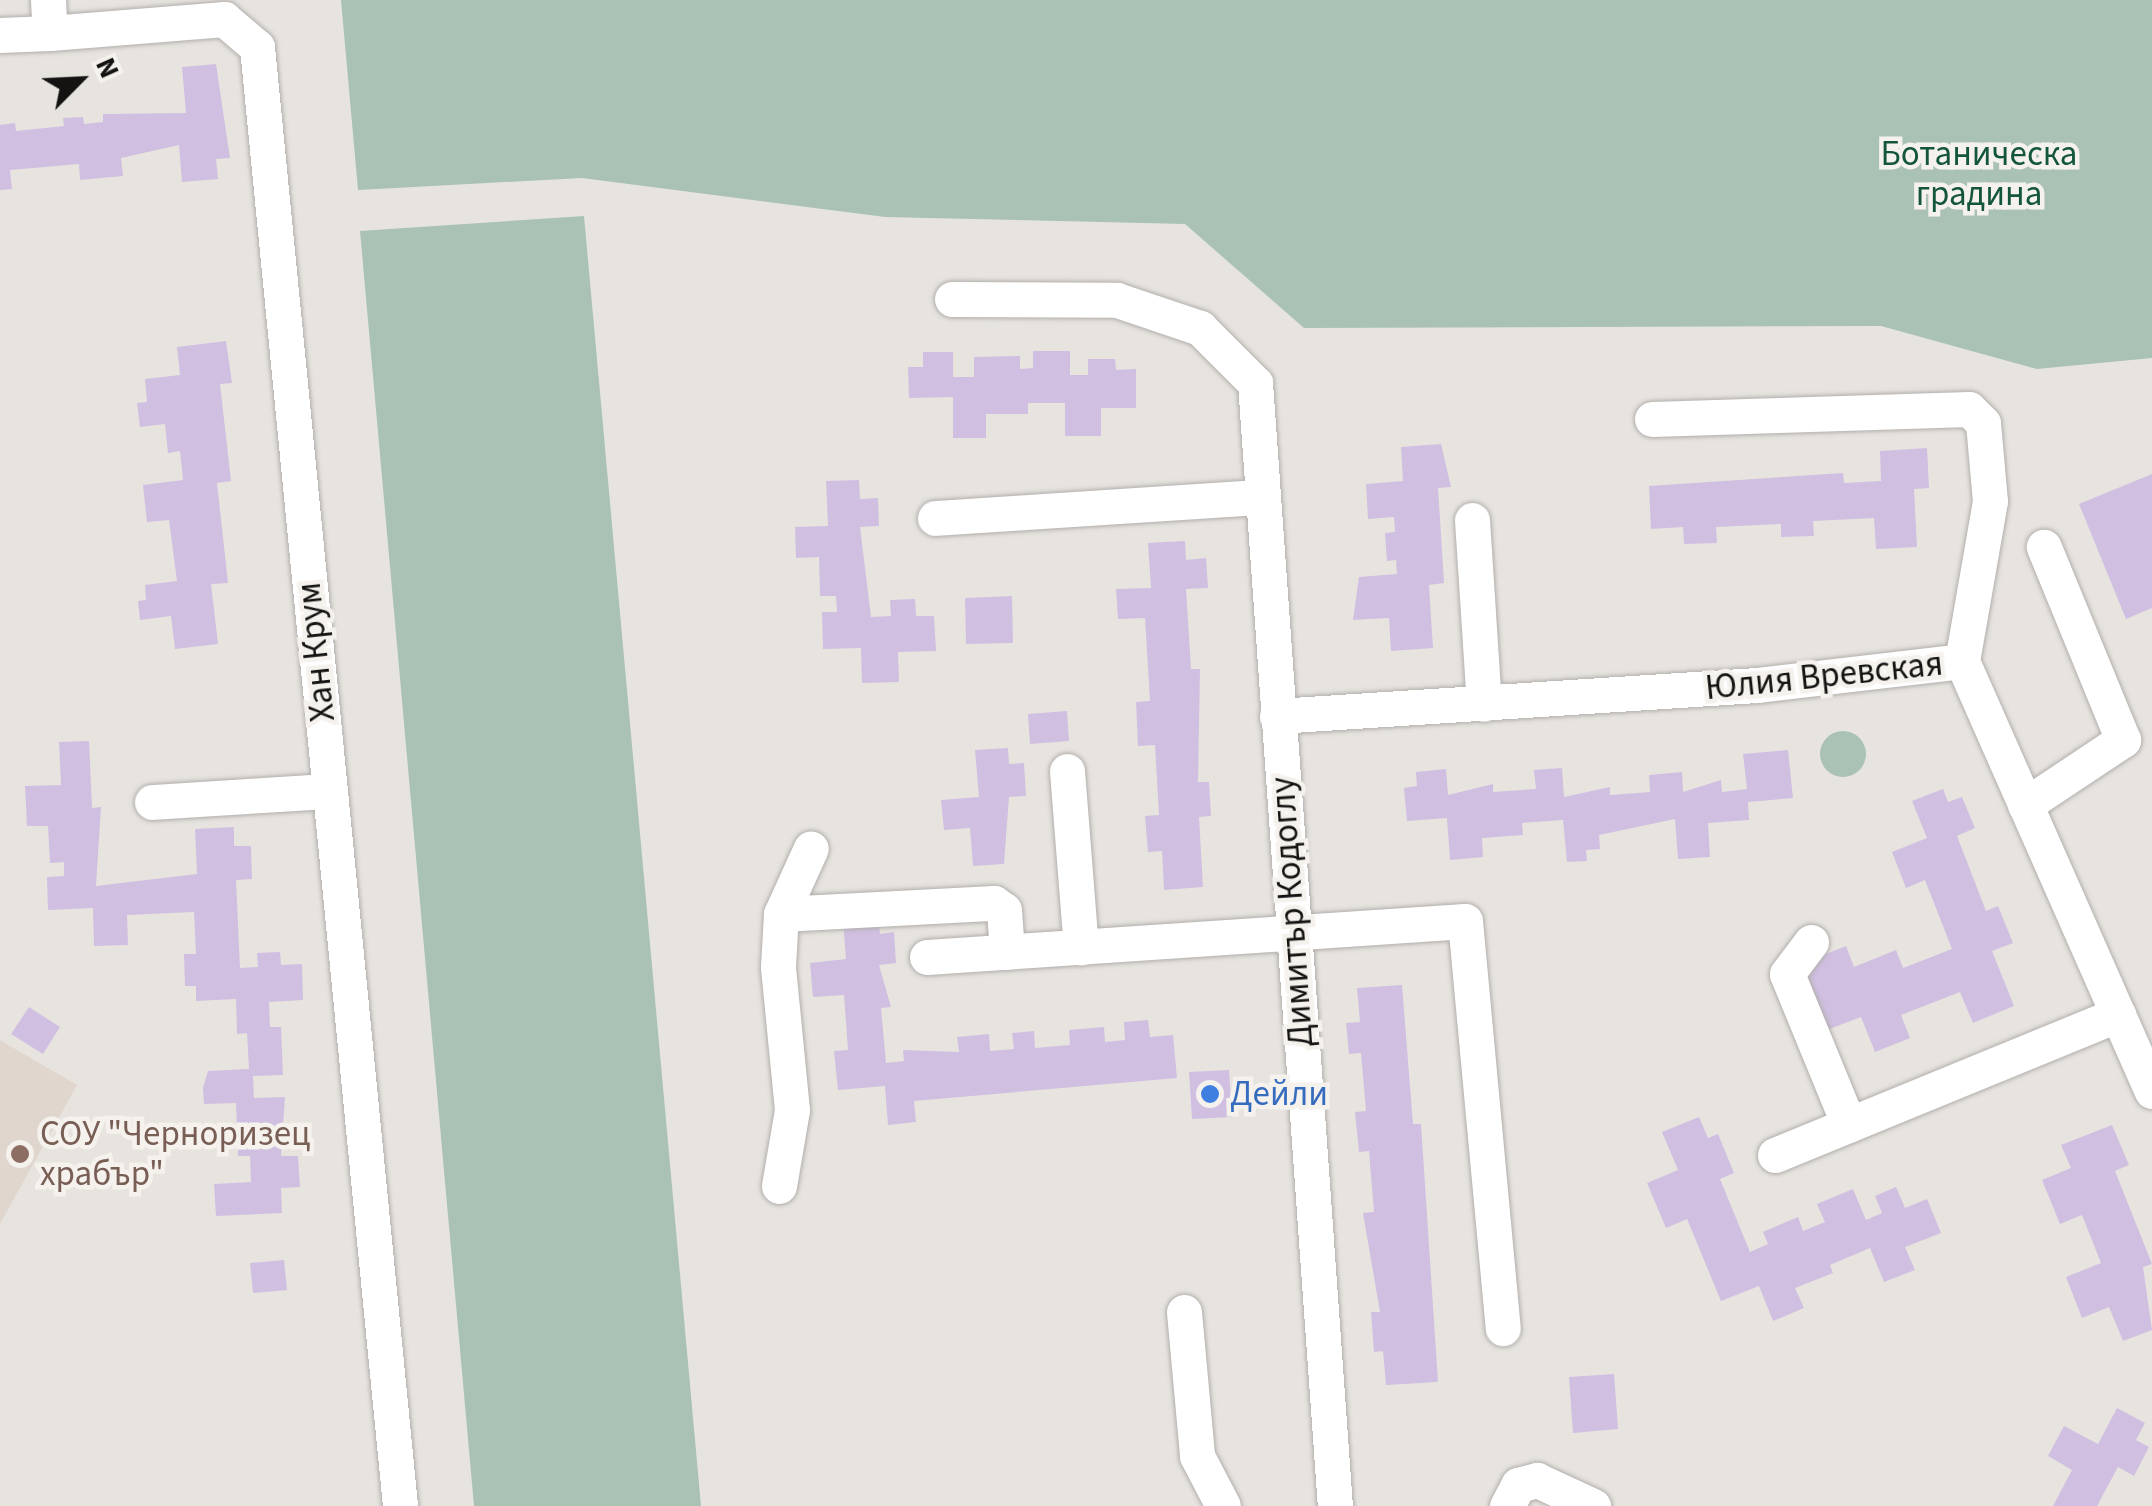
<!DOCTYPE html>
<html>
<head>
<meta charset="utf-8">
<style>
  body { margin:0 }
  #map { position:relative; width:2152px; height:1506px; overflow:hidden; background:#e7e4e0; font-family:"Source Sans 3",sans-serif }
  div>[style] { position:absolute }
  .built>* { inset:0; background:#e0d6ce }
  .green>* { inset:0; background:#a9c2b4 }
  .round { border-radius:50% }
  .building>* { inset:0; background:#d0bfe1 }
  .roads { filter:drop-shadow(0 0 2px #b2aeab) drop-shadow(0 0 2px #b2aeab) }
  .minor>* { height:35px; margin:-17.5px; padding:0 17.5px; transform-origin:17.5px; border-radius:17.5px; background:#fff }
  .dots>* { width:28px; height:28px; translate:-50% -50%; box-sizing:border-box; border:5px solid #f5f1ed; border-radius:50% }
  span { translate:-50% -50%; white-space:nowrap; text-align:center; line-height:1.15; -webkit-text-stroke:9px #f5f1ed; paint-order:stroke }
  .park-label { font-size:35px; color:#14563c }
  .street-label { font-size:35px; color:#141312 }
  .shop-label { font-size:35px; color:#366cbe }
  .left { translate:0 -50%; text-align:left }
  .education-label { font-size:35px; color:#785e54 }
  .north { position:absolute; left:30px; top:30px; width:100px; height:100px; -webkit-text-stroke:8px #f5f1ed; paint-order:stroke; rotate:66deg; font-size:28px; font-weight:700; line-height:40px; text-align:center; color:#141312 }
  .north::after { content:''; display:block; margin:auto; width:35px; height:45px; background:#141312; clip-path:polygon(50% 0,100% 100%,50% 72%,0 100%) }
</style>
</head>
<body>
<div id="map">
  <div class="built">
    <i style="clip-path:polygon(0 1040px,77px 1085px,0 1224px)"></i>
  </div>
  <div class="green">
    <i style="clip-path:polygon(341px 0,2152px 0,2152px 358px,2037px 369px,1881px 326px,1304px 328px,1185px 224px,885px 217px,582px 178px,358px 190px)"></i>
    <i style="clip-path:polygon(584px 216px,701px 1506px,474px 1506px,360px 231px)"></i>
    <i class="round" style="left:1820px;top:731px;width:46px;height:46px"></i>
  </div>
  <div class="building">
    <i style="clip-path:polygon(216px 64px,230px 158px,216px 159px,218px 179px,182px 182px,179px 145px,121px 158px,123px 176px,80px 180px,79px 164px,10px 170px,12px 189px,0 190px,0 125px,15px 123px,16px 131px,64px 126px,63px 118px,83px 117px,84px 124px,103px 122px,103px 114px,186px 113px,182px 67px)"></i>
    <i style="clip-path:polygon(226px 341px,232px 383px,220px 384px,231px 481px,217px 483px,228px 583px,211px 584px,218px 644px,175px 649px,171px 616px,140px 620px,138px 601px,146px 600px,145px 585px,177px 581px,169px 520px,147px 522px,143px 485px,183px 480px,180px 451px,168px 453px,165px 424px,140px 427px,137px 403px,147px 402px,145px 379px,180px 375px,177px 347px)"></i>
    <i style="clip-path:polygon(1033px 351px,1070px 351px,1070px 375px,1088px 375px,1088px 359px,1115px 359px,1116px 370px,1136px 369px,1136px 408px,1101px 408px,1101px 436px,1065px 436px,1065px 403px,1028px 403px,1028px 414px,986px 414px,986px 438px,953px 438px,953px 397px,909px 398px,908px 367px,923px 367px,923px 352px,953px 352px,953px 377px,974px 377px,974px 357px,1020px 356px,1020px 369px,1033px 368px)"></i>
    <i style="clip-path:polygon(1441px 444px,1451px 487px,1438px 488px,1444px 583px,1429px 585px,1433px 648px,1391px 651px,1389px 618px,1353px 620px,1359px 577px,1397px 574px,1396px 560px,1387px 561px,1385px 533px,1395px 532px,1394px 517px,1368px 519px,1366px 484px,1403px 481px,1401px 447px)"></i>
    <i style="clip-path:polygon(1927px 448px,1929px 488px,1914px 489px,1917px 547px,1876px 549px,1874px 518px,1813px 521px,1814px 536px,1781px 537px,1781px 524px,1716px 527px,1717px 543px,1684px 544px,1683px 527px,1651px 529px,1649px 486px,1843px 473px,1844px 483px,1881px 481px,1880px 451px)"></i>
    <i style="clip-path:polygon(2152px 474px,2152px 608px,2126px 619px,2079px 504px)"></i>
    <i style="clip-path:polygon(859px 480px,860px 499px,878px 498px,879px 526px,860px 527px,871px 617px,891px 616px,890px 600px,915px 599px,916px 616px,934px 616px,936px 651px,898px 652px,899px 682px,862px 683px,861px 648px,823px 649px,822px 612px,837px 612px,836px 596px,820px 596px,819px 557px,796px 558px,795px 527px,828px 526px,826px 481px)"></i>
    <i style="clip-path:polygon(1185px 541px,1186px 560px,1206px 558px,1208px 588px,1186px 589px,1191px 669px,1200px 669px,1198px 782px,1209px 782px,1211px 816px,1199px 817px,1203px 887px,1164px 890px,1162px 851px,1148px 852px,1145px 816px,1159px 815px,1155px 745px,1138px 746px,1136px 702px,1150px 701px,1145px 618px,1118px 619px,1116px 589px,1151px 588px,1148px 543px)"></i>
    <i style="clip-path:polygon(1012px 596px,1013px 643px,966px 644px,965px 598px)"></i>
    <i style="clip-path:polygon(1067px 711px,1069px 741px,1030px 744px,1028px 714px)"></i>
    <i style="clip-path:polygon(89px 741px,92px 808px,101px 807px,96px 886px,197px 874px,195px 829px,234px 827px,234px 846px,251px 846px,252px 879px,236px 880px,240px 968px,258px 967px,257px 953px,280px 952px,281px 965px,302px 964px,303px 1000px,269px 1002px,270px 1027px,281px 1027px,283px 1075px,253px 1076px,254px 1098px,285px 1097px,281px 1156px,298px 1156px,300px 1187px,281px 1188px,282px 1213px,216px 1216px,214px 1184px,251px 1182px,250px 1156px,238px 1156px,236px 1103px,204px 1104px,203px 1088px,208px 1071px,249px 1069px,247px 1033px,237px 1034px,236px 999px,196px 1001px,196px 986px,185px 986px,184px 954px,196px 954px,194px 912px,127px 915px,128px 945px,94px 946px,93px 908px,48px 910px,47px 877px,64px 876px,64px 862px,50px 863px,48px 826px,27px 826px,25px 786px,61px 785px,59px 742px)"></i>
    <i style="clip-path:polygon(1008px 748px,1009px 764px,1024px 763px,1026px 796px,1009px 797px,1004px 864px,973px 866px,970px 828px,944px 830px,941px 800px,979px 797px,975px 750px)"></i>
    <i style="clip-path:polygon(1788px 750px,1793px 798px,1748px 802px,1749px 820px,1708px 823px,1710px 857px,1678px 859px,1675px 819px,1599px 835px,1600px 849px,1586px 850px,1587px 861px,1567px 862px,1563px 820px,1522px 823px,1523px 835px,1482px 838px,1483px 857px,1450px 860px,1447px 818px,1407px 821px,1404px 788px,1417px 786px,1416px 772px,1446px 769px,1448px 795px,1493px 784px,1493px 792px,1536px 789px,1534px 770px,1562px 768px,1564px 797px,1610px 787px,1610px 795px,1650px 792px,1649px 775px,1682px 772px,1683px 792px,1721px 780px,1722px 792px,1747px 789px,1743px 754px)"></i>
    <i style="clip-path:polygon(1943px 789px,1948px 802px,1962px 797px,1975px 828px,1957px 836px,1986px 911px,1998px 906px,2013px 943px,1992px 951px,2014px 1006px,1973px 1023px,1960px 992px,1901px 1015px,1910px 1038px,1875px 1052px,1861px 1017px,1827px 1030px,1801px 964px,1846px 946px,1854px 967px,1896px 950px,1903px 968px,1952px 949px,1925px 880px,1906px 888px,1892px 852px,1927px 838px,1912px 801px)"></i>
    <i style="clip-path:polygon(878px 916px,880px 934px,894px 932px,896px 963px,879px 965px,891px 1007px,881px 1008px,886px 1063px,904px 1061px,903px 1050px,959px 1052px,957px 1037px,989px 1034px,990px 1051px,1014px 1049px,1012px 1033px,1034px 1031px,1035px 1048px,1070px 1045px,1069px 1030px,1104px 1027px,1105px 1042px,1125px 1040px,1124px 1022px,1148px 1020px,1150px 1037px,1173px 1035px,1177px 1078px,914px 1101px,916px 1122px,888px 1125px,885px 1086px,838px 1090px,834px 1051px,848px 1050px,844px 995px,813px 997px,810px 963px,846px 959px,843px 920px)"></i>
    <i style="clip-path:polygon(1402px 985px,1413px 1124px,1421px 1124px,1438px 1382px,1386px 1385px,1383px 1351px,1374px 1352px,1371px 1312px,1380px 1312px,1363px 1213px,1374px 1212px,1369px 1151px,1359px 1152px,1355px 1112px,1366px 1111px,1361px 1053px,1349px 1054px,1346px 1023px,1360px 1022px,1357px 988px)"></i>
    <i style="clip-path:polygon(29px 1007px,60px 1027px,43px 1054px,11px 1034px)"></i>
    <i style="clip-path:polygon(1229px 1070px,1232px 1117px,1192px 1119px,1189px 1072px)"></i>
    <i style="clip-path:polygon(1699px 1117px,1708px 1138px,1718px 1134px,1734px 1173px,1720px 1179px,1750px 1252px,1768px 1244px,1763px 1232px,1798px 1217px,1803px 1231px,1825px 1222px,1817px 1204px,1853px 1189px,1866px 1220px,1882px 1213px,1875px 1196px,1896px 1187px,1905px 1208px,1927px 1199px,1941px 1233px,1905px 1247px,1915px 1270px,1884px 1282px,1870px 1248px,1830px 1265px,1833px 1273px,1795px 1288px,1804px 1308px,1773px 1321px,1759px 1286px,1721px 1301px,1687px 1219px,1666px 1228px,1647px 1183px,1678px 1170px,1662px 1132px)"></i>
    <i style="clip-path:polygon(2112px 1125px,2129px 1165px,2115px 1171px,2152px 1264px,2143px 1267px,2152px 1330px,2123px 1341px,2109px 1307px,2082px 1318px,2066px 1277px,2101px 1263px,2082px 1215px,2060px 1224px,2042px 1180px,2071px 1168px,2061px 1145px)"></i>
    <i style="clip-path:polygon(284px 1260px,287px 1290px,253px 1293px,250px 1263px)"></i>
    <i style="clip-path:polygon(1614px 1374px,1618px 1429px,1573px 1433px,1569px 1377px)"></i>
    <i style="clip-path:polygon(2117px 1408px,2145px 1423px,2136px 1440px,2149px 1447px,2134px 1476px,2118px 1467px,2097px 1506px,2053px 1506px,2072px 1470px,2048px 1456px,2064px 1426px,2098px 1444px)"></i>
  </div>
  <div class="roads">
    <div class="minor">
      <i style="left:48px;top:0;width:33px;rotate:87deg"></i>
      <i style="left:50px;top:33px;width:175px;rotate:-4.6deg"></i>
      <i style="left:224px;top:19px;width:43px;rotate:40.3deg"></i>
      <i style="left:257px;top:47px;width:1466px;rotate:84.4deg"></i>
      <i style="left:0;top:35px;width:50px;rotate:-2.3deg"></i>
      <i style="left:952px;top:299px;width:165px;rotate:0.3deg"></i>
      <i style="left:1117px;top:300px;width:88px;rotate:18.6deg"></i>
      <i style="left:1200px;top:328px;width:78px;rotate:45deg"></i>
      <i style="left:1255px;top:383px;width:1126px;rotate:85.93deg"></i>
      <i style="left:1652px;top:419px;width:317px;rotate:-1.8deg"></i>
      <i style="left:1969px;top:409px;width:20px;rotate:45deg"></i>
      <i style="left:1983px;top:423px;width:78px;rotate:84.9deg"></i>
      <i style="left:1990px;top:501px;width:162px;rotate:99.9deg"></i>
      <i style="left:935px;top:518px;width:326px;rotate:-3.7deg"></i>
      <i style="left:1472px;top:520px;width:184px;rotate:86.3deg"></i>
      <i style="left:1277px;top:716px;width:480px;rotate:-3.7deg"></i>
      <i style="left:1756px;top:685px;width:207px;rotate:-6.6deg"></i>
      <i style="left:1962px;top:661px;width:470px;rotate:66.2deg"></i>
      <i style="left:1067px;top:771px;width:177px;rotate:85.5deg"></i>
      <i style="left:152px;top:802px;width:177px;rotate:-3.6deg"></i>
      <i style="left:2025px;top:805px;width:118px;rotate:-33.6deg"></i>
      <i style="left:2123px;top:740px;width:209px;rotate:-112.3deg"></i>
      <i style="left:781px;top:914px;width:213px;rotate:-3deg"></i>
      <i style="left:994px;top:903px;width:12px;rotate:35deg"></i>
      <i style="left:1004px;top:910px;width:42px;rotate:85.9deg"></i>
      <i style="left:1811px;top:942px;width:40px;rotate:127deg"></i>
      <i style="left:1787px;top:974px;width:163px;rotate:67.7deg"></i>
      <i style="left:927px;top:957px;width:539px;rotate:-3.83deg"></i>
      <i style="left:1465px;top:921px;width:409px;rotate:84.7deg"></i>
      <i style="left:1775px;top:1155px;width:371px;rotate:-22.3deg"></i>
      <i style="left:779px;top:1186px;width:77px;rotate:-80.3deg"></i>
      <i style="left:792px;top:1110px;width:144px;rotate:-95.6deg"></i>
      <i style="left:778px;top:967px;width:53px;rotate:-86.8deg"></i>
      <i style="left:781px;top:914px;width:72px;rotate:-65.6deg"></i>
      <i style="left:1184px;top:1312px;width:145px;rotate:84.8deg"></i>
      <i style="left:1197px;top:1456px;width:56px;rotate:62.5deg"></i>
      <i style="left:1507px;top:1506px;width:24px;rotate:-62deg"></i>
      <i style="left:1518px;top:1485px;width:20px;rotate:-15deg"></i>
      <i style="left:1537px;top:1480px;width:62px;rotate:24.9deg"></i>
    </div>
  </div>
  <div class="dots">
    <i style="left:1210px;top:1094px;background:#3f7fe0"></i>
    <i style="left:20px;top:1154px;background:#8d6e63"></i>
  </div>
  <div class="park-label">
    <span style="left:1979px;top:174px">Ботаническа<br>градина</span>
  </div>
  <div class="street-label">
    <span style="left:316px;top:652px;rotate:-96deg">Хан Крум</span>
    <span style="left:1824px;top:676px;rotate:-6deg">Юлия Вревская</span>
    <span style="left:1292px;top:912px;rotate:-94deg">Димитър Кодоглу</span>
  </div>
  <div class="shop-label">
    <span class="left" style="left:1230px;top:1094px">Дейли</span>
  </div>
  <div class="education-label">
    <span class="left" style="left:40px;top:1154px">СОУ "Черноризец<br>храбър"</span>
  </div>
  <div class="north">N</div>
</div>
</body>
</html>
